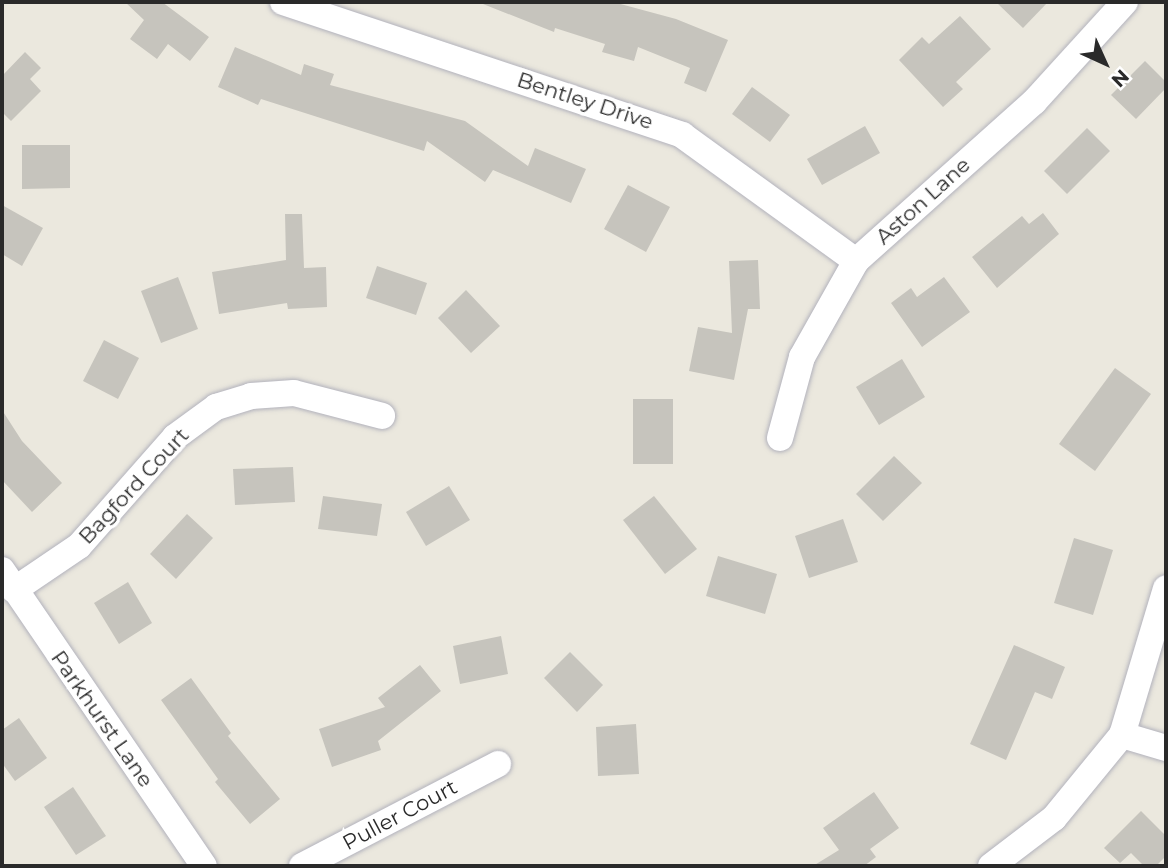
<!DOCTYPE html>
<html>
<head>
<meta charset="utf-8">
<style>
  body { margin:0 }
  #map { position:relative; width:1168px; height:868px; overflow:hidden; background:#ebe8de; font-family:Montserrat,sans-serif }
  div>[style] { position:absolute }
  .building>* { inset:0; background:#c6c4bd }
  .roads { filter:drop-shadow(0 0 2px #b2b2bc) drop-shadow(0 0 2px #b2b2bc) }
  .minor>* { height:26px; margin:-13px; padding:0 13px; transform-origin:13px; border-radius:13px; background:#fff }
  span { translate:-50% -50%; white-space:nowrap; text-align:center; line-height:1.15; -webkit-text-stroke:7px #fff; paint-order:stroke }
  .street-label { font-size:21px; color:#2a2a2a }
  .frame { position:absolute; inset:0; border:4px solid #2a2a2a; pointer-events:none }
  .north { position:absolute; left:1070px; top:28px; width:70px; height:70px; -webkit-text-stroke:5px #fff; paint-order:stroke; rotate:135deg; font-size:19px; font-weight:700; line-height:28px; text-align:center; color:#2a2a2a }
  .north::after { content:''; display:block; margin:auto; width:24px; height:32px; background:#2a2a2a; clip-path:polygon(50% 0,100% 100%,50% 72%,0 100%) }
</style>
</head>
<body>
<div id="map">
  <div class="building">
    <i style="clip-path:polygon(125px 2px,162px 2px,209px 37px,190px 61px,168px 44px,157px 59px,130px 39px,144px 20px)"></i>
    <i style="clip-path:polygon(478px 2px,613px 2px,676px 19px,728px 40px,706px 92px,684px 83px,690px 68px,638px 47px,634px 61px,602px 52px,605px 44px,555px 28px,554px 32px)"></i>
    <i style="clip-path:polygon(996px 2px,1048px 2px,1023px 28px)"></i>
    <i style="clip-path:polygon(960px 16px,991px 49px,956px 82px,963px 89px,943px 107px,899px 60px,922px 37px,929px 44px)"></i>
    <i style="clip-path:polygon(235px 47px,301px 75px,304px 64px,334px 74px,330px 85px,465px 121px,528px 166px,535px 148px,586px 169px,571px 203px,493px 170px,485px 182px,427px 141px,424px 151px,261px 99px,258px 105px,218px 87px)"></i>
    <i style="clip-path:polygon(25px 52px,41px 68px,30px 79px,41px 91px,11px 121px,2px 112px,2px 76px)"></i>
    <i style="clip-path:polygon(1145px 61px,1166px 82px,1166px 88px,1136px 119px,1111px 95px)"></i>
    <i style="clip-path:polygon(752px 87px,790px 115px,770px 142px,732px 114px)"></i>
    <i style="clip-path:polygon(865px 126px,880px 153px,822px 185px,807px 159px)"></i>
    <i style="clip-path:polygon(1087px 128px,1110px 151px,1067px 194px,1044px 171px)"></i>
    <i style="clip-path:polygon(22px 145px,70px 145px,70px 188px,22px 189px)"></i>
    <i style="clip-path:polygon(628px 185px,670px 207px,646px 252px,604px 229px)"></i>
    <i style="clip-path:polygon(2px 205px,43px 228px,22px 266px,2px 254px)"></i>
    <i style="clip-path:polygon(1043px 213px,1059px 234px,997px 288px,972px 257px,1022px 216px,1029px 224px)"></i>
    <i style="clip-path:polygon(285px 214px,302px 214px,304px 268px,326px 267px,327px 307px,288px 309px,287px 303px,219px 314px,212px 272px,286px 260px)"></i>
    <i style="clip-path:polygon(758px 260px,760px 309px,748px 309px,734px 380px,689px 371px,698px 327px,732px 333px,729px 261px)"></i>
    <i style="clip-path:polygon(377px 266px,427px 283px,416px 315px,366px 298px)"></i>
    <i style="clip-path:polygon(178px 277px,198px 329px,161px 343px,141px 291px)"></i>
    <i style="clip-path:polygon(944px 277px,970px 312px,922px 347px,891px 303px,911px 288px,917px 297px)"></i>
    <i style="clip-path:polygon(466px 290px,500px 326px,471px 353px,438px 318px)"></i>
    <i style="clip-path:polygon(104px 340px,139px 358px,118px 399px,83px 381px)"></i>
    <i style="clip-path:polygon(902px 359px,925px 397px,879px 425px,856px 387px)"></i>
    <i style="clip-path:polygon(1115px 368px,1151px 394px,1095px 471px,1059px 444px)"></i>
    <i style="clip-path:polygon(633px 399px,673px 399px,673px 464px,633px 464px)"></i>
    <i style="clip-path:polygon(2px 410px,22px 441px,62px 483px,32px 512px,2px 480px)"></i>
    <i style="clip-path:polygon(894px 456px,922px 483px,883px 521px,856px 494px)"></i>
    <i style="clip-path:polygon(293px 467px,295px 502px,235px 505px,233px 469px)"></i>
    <i style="clip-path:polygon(449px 486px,470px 520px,426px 546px,406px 512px)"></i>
    <i style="clip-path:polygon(323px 496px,382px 504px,377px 536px,318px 529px)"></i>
    <i style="clip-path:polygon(654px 496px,697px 549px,665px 574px,623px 520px)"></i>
    <i style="clip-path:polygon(187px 514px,213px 538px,176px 579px,150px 554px)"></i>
    <i style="clip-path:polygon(843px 519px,858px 562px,809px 578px,795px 536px)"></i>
    <i style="clip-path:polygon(1074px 538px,1113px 550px,1093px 615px,1054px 603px)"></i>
    <i style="clip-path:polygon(718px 556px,777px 574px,765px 614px,706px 596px)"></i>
    <i style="clip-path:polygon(128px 582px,152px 623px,119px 644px,94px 603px)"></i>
    <i style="clip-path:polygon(501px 636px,508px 674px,460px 684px,453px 646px)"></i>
    <i style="clip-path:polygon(1014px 645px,1065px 667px,1052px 699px,1035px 692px,1006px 760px,970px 744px)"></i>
    <i style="clip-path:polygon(570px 652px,603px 685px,577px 712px,544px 678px)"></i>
    <i style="clip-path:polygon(420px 665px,441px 691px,378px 741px,381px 750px,332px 767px,319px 729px,385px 707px,378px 698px)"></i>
    <i style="clip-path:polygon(191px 678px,231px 733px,228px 736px,280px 799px,250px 824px,215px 782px,218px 779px,161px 700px)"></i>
    <i style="clip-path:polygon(19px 718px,47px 758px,15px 781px,2px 763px,2px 730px)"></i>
    <i style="clip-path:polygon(636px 724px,639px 774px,598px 776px,596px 727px)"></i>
    <i style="clip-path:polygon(73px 787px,106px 836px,76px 855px,44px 807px)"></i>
    <i style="clip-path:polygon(874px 792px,899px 828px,870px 849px,876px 857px,864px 866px,813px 866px,839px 850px,823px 828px)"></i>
    <i style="clip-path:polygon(1141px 811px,1166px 836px,1166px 856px,1156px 866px,1144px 866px,1131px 853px,1120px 863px,1104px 848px)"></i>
  </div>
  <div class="roads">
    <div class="minor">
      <i style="left:283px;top:2px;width:421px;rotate:18.4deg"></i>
      <i style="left:682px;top:135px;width:215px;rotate:35.9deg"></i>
      <i style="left:780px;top:438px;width:84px;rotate:-74.8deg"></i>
      <i style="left:802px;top:357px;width:110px;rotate:-60.6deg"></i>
      <i style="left:856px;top:261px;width:239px;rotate:-41.8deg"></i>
      <i style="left:1034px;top:102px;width:135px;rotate:-47.7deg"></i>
      <i style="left:2px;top:570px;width:358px;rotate:55.7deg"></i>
      <i style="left:14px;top:590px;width:78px;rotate:-34.1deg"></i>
      <i style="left:79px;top:546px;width:145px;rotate:-48.6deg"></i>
      <i style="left:175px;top:437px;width:51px;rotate:-36.2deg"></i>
      <i style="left:216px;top:407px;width:37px;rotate:-17deg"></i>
      <i style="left:251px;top:396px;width:43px;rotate:-4deg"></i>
      <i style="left:294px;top:393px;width:91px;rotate:14.6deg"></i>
      <i style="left:1122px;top:735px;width:46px;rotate:16.5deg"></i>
      <i style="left:302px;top:866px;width:221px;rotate:-27.5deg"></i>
      <i style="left:991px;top:866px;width:79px;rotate:-37.3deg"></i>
      <i style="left:1054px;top:818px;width:107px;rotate:-50.7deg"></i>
      <i style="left:1122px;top:735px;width:153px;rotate:-73.3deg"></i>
    </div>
  </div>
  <div class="street-label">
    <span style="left:585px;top:101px;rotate:18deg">Bentley Drive</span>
    <span style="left:923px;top:201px;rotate:-42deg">Aston Lane</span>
    <span style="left:134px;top:486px;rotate:-47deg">Bagford Court</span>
    <span style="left:102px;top:719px;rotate:55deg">Parkhurst Lane</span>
    <span style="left:400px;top:815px;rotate:-28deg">Puller Court</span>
  </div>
  <div class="frame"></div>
  <div class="north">N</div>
</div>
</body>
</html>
